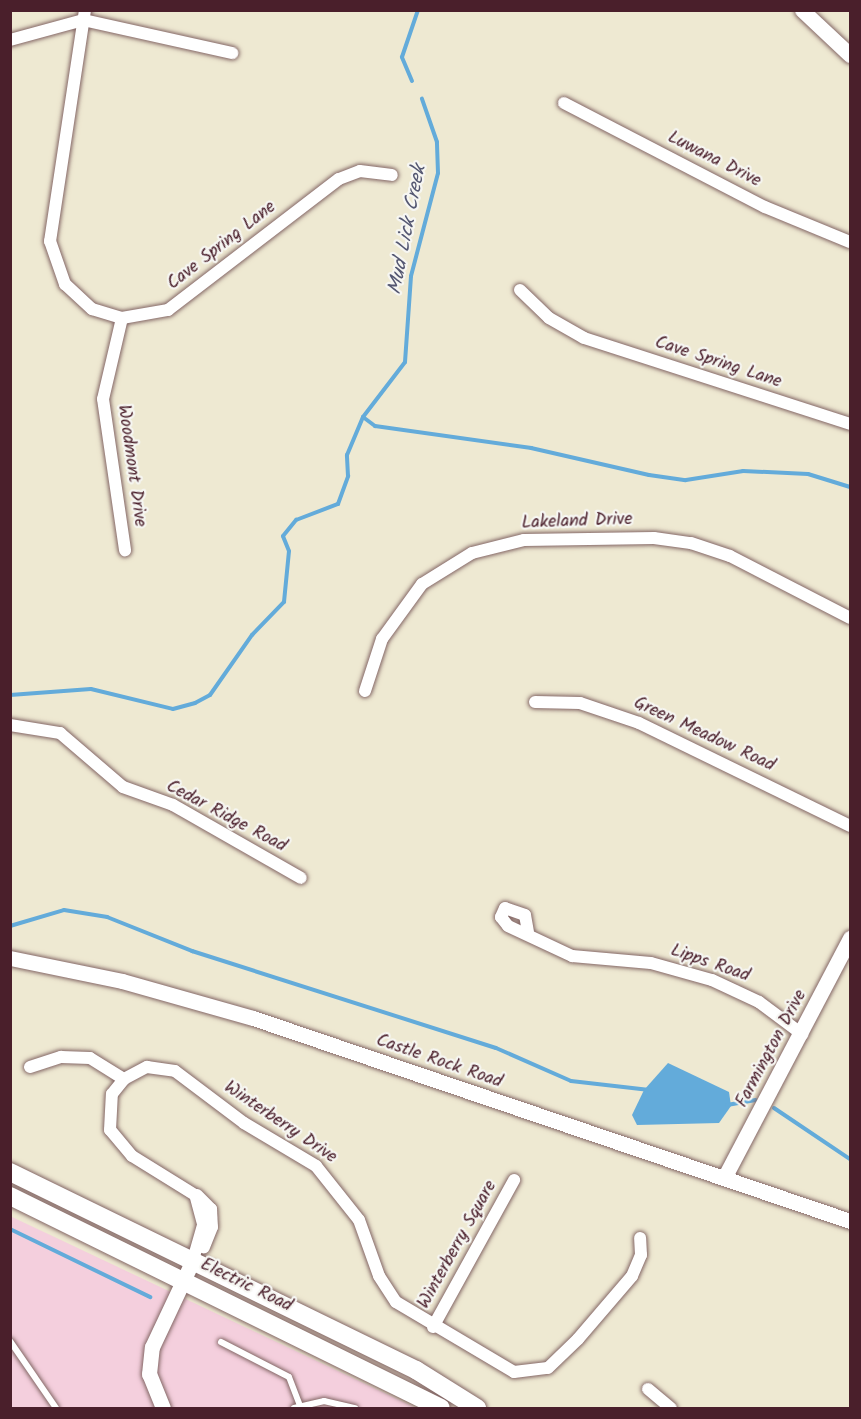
<!DOCTYPE html>
<html>
<head>
<meta charset="utf-8">
<style>
  body { margin:0 }
  #map { position:relative; width:861px; height:1419px; overflow:hidden; background:#eee9d2; font-family:Kalam,sans-serif }
  div>[style] { position:absolute }
  .built>* { inset:0; background:#f4cfdd }
  .water>* { inset:0; background:#63abda }
  .stream>* { height:4px; margin:-2px; padding:0 2px; transform-origin:2px; border-radius:2px; background:#63abda }
  .roads { filter:drop-shadow(0 0 2px #836665) drop-shadow(0 0 2px #836665) }
  .service>* { height:6px; margin:-3px; padding:0 3px; transform-origin:3px; border-radius:3px; background:#fff }
  .minor>* { height:12px; margin:-6px; padding:0 6px; transform-origin:6px; border-radius:6px; background:#fff }
  .tertiary>* { height:15px; margin:-7.5px; padding:0 7.5px; transform-origin:7.5px; border-radius:7.5px; background:#fff }
  .primary>* { height:18px; margin:-9px; padding:0 9px; transform-origin:9px; border-radius:9px; background:#fff }
  span { translate:-50% -50%; white-space:nowrap; text-align:center; line-height:1.15; -webkit-text-stroke:4.5px #f6f6f2; paint-order:stroke }
  .street-label { font-size:18px; color:#4a1f2b }
  .water-label { font-size:20px; color:#545771; font-style:italic }
  .frame { position:absolute; inset:0; border:12px solid #4a1f2b; pointer-events:none }
</style>
</head>
<body>
<div id="map">
  <div class="built">
    <i style="clip-path:polygon(10px 1216px,410px 1405px,415px 1408px,11px 1408px)"></i>
  </div>
  <div class="water">
    <i style="clip-path:polygon(668px 1063px,729px 1092px,731px 1106px,719px 1123px,637px 1125px,632px 1115px,644px 1090px)"></i>
  </div>
  <div class="stream">
    <i style="left:412px;top:81px;width:26px;rotate:-113deg"></i>
    <i style="left:402px;top:57px;width:50px;rotate:-71.2deg"></i>
    <i style="left:363px;top:417px;width:15px;rotate:37deg"></i>
    <i style="left:375px;top:426px;width:158px;rotate:8deg"></i>
    <i style="left:531px;top:448px;width:121px;rotate:12.9deg"></i>
    <i style="left:649px;top:475px;width:37px;rotate:8deg"></i>
    <i style="left:686px;top:480px;width:58px;rotate:-9deg"></i>
    <i style="left:743px;top:471px;width:65px;rotate:2.6deg"></i>
    <i style="left:808px;top:474px;width:44px;rotate:17.2deg"></i>
    <i style="left:10px;top:695px;width:81px;rotate:-4.2deg"></i>
    <i style="left:91px;top:689px;width:84px;rotate:13.7deg"></i>
    <i style="left:173px;top:709px;width:23px;rotate:-15deg"></i>
    <i style="left:195px;top:703px;width:17px;rotate:-28deg"></i>
    <i style="left:210px;top:695px;width:73px;rotate:-55deg"></i>
    <i style="left:252px;top:635px;width:46px;rotate:-45.9deg"></i>
    <i style="left:284px;top:602px;width:51px;rotate:-84.4deg"></i>
    <i style="left:289px;top:551px;width:16px;rotate:-112deg"></i>
    <i style="left:283px;top:536px;width:21px;rotate:-51deg"></i>
    <i style="left:296px;top:520px;width:45px;rotate:-20.9deg"></i>
    <i style="left:338px;top:504px;width:30px;rotate:-70deg"></i>
    <i style="left:348px;top:476px;width:21px;rotate:-93deg"></i>
    <i style="left:347px;top:455px;width:41px;rotate:-67.2deg"></i>
    <i style="left:363px;top:417px;width:69px;rotate:-52.6deg"></i>
    <i style="left:405px;top:362px;width:86px;rotate:-86deg"></i>
    <i style="left:411px;top:276px;width:106px;rotate:-75.3deg"></i>
    <i style="left:438px;top:173px;width:31px;rotate:-92deg"></i>
    <i style="left:437px;top:142px;width:46px;rotate:-109.2deg"></i>
    <i style="left:10px;top:926px;width:56px;rotate:-16.5deg"></i>
    <i style="left:64px;top:910px;width:44px;rotate:9.2deg"></i>
    <i style="left:107px;top:917px;width:92px;rotate:21.8deg"></i>
    <i style="left:192px;top:951px;width:319px;rotate:17.7deg"></i>
    <i style="left:496px;top:1048px;width:82px;rotate:23.7deg"></i>
    <i style="left:571px;top:1081px;width:79px;rotate:6.6deg"></i>
    <i style="left:727px;top:1105px;width:29px;rotate:-10deg"></i>
    <i style="left:774px;top:1108px;width:92px;rotate:33.9deg"></i>
    <i style="left:10px;top:1229px;width:156px;rotate:25.9deg"></i>
  </div>
  <div class="roads">
    <div class="service">
      <i style="left:10px;top:1341px;width:81px;rotate:55.5deg"></i>
      <i style="left:221px;top:1342px;width:76px;rotate:27.2deg"></i>
      <i style="left:289px;top:1377px;width:30px;rotate:69deg"></i>
      <i style="left:294px;top:1408px;width:31px;rotate:-13deg"></i>
      <i style="left:324px;top:1401px;width:32px;rotate:13deg"></i>
    </div>
    <div class="minor">
      <i style="left:85px;top:10px;width:234px;rotate:98.6deg"></i>
      <i style="left:50px;top:241px;width:46px;rotate:70.8deg"></i>
      <i style="left:65px;top:284px;width:37px;rotate:43deg"></i>
      <i style="left:92px;top:309px;width:31px;rotate:17deg"></i>
      <i style="left:122px;top:318px;width:47px;rotate:-9.9deg"></i>
      <i style="left:168px;top:310px;width:215px;rotate:-37.5deg"></i>
      <i style="left:339px;top:179px;width:22px;rotate:-21deg"></i>
      <i style="left:360px;top:171px;width:32px;rotate:7deg"></i>
      <i style="left:10px;top:40px;width:76px;rotate:-15.3deg"></i>
      <i style="left:83px;top:20px;width:153px;rotate:12.5deg"></i>
      <i style="left:564px;top:103px;width:226px;rotate:27.4deg"></i>
      <i style="left:765px;top:207px;width:92px;rotate:22.4deg"></i>
      <i style="left:520px;top:290px;width:40px;rotate:44deg"></i>
      <i style="left:549px;top:318px;width:40px;rotate:29.7deg"></i>
      <i style="left:584px;top:338px;width:280px;rotate:17.9deg"></i>
      <i style="left:122px;top:318px;width:83px;rotate:103.2deg"></i>
      <i style="left:103px;top:399px;width:153px;rotate:81.7deg"></i>
      <i style="left:365px;top:691px;width:55px;rotate:-71.9deg"></i>
      <i style="left:382px;top:639px;width:68px;rotate:-54deg"></i>
      <i style="left:422px;top:584px;width:59px;rotate:-31.8deg"></i>
      <i style="left:472px;top:553px;width:54px;rotate:-14deg"></i>
      <i style="left:524px;top:540px;width:130px;rotate:-0.9deg"></i>
      <i style="left:654px;top:538px;width:37px;rotate:8deg"></i>
      <i style="left:691px;top:543px;width:41px;rotate:18.4deg"></i>
      <i style="left:730px;top:556px;width:135px;rotate:27.3deg"></i>
      <i style="left:535px;top:702px;width:45px;rotate:1.3deg"></i>
      <i style="left:580px;top:703px;width:62px;rotate:18.7deg"></i>
      <i style="left:639px;top:723px;width:235px;rotate:26deg"></i>
      <i style="left:10px;top:725px;width:51px;rotate:9.1deg"></i>
      <i style="left:60px;top:733px;width:83px;rotate:40.6deg"></i>
      <i style="left:123px;top:787px;width:53px;rotate:19.8deg"></i>
      <i style="left:173px;top:805px;width:147px;rotate:29.7deg"></i>
      <i style="left:528px;top:932px;width:17px;rotate:-100deg"></i>
      <i style="left:525px;top:915px;width:21px;rotate:-161deg"></i>
      <i style="left:505px;top:908px;width:10px;rotate:114deg"></i>
      <i style="left:501px;top:917px;width:11px;rotate:52deg"></i>
      <i style="left:508px;top:926px;width:71px;rotate:25.1deg"></i>
      <i style="left:572px;top:956px;width:79px;rotate:5.1deg"></i>
      <i style="left:651px;top:963px;width:63px;rotate:15.6deg"></i>
      <i style="left:712px;top:980px;width:52px;rotate:25.1deg"></i>
      <i style="left:759px;top:1002px;width:54px;rotate:36.7deg"></i>
      <i style="left:30px;top:1067px;width:33px;rotate:-18deg"></i>
      <i style="left:61px;top:1057px;width:29px;rotate:2deg"></i>
      <i style="left:90px;top:1058px;width:40px;rotate:32deg"></i>
      <i style="left:197px;top:1195px;width:20px;rotate:45deg"></i>
      <i style="left:211px;top:1209px;width:18px;rotate:87deg"></i>
      <i style="left:212px;top:1227px;width:22px;rotate:112deg"></i>
      <i style="left:193px;top:1260px;width:37px;rotate:-74deg"></i>
      <i style="left:203px;top:1224px;width:30px;rotate:-105deg"></i>
      <i style="left:195px;top:1195px;width:74px;rotate:-148.2deg"></i>
      <i style="left:132px;top:1156px;width:34px;rotate:-130deg"></i>
      <i style="left:110px;top:1130px;width:36px;rotate:-87deg"></i>
      <i style="left:112px;top:1094px;width:19px;rotate:-51deg"></i>
      <i style="left:124px;top:1079px;width:26px;rotate:-28deg"></i>
      <i style="left:147px;top:1067px;width:28px;rotate:8deg"></i>
      <i style="left:175px;top:1071px;width:86px;rotate:37deg"></i>
      <i style="left:244px;top:1123px;width:84px;rotate:30.8deg"></i>
      <i style="left:316px;top:1166px;width:69px;rotate:51.5deg"></i>
      <i style="left:359px;top:1220px;width:59px;rotate:70.3deg"></i>
      <i style="left:379px;top:1276px;width:31px;rotate:57deg"></i>
      <i style="left:396px;top:1302px;width:137px;rotate:30.7deg"></i>
      <i style="left:514px;top:1372px;width:34px;rotate:-7deg"></i>
      <i style="left:548px;top:1368px;width:42px;rotate:-44deg"></i>
      <i style="left:578px;top:1339px;width:83px;rotate:-49.4deg"></i>
      <i style="left:632px;top:1276px;width:23px;rotate:-67deg"></i>
      <i style="left:641px;top:1255px;width:17px;rotate:-93deg"></i>
      <i style="left:433px;top:1327px;width:168px;rotate:-61.1deg"></i>
      <i style="left:648px;top:1389px;width:30px;rotate:40deg"></i>
    </div>
    <div class="tertiary">
      <i style="left:802px;top:10px;width:66px;rotate:43.2deg"></i>
      <i style="left:10px;top:958px;width:114px;rotate:11.6deg"></i>
      <i style="left:122px;top:981px;width:136px;rotate:15.8deg"></i>
      <i style="left:253px;top:1018px;width:631px;rotate:18.78deg"></i>
      <i style="left:725px;top:1176px;width:269px;rotate:-62.3deg"></i>
      <i style="left:163px;top:1408px;width:37px;rotate:-112deg"></i>
      <i style="left:149px;top:1374px;width:27px;rotate:-84deg"></i>
      <i style="left:152px;top:1347px;width:96px;rotate:-64.8deg"></i>
    </div>
    <div class="primary">
      <i style="left:10px;top:1172px;width:452px;rotate:26deg"></i>
      <i style="left:416px;top:1370px;width:72px;rotate:31.9deg"></i>
      <i style="left:10px;top:1196px;width:480px;rotate:26.2deg"></i>
    </div>
  </div>
  <div class="street-label">
    <span style="left:714px;top:160px;rotate:27deg">Luwana Drive</span>
    <span style="left:222px;top:246px;rotate:-38deg">Cave Spring Lane</span>
    <span style="left:718px;top:363px;rotate:18deg">Cave Spring Lane</span>
    <span style="left:131px;top:466px;rotate:82deg">Woodmont Drive</span>
    <span style="left:577px;top:522px;rotate:-2deg">Lakeland Drive</span>
    <span style="left:704px;top:735px;rotate:25deg">Green Meadow Road</span>
    <span style="left:226px;top:817px;rotate:28deg">Cedar Ridge Road</span>
    <span style="left:710px;top:964px;rotate:19deg">Lipps Road</span>
    <span style="left:772px;top:1049px;rotate:-62deg">Farmington Drive</span>
    <span style="left:439px;top:1062px;rotate:19deg">Castle Rock Road</span>
    <span style="left:280px;top:1123px;rotate:34deg">Winterberry Drive</span>
    <span style="left:458px;top:1245px;rotate:-61deg">Winterberry Square</span>
    <span style="left:246px;top:1286px;rotate:26deg">Electric Road</span>
  </div>
  <div class="water-label">
    <span style="left:408px;top:230px;rotate:-79deg">Mud Lick Creek</span>
  </div>
  <div class="frame"></div>
</div>
</body>
</html>
